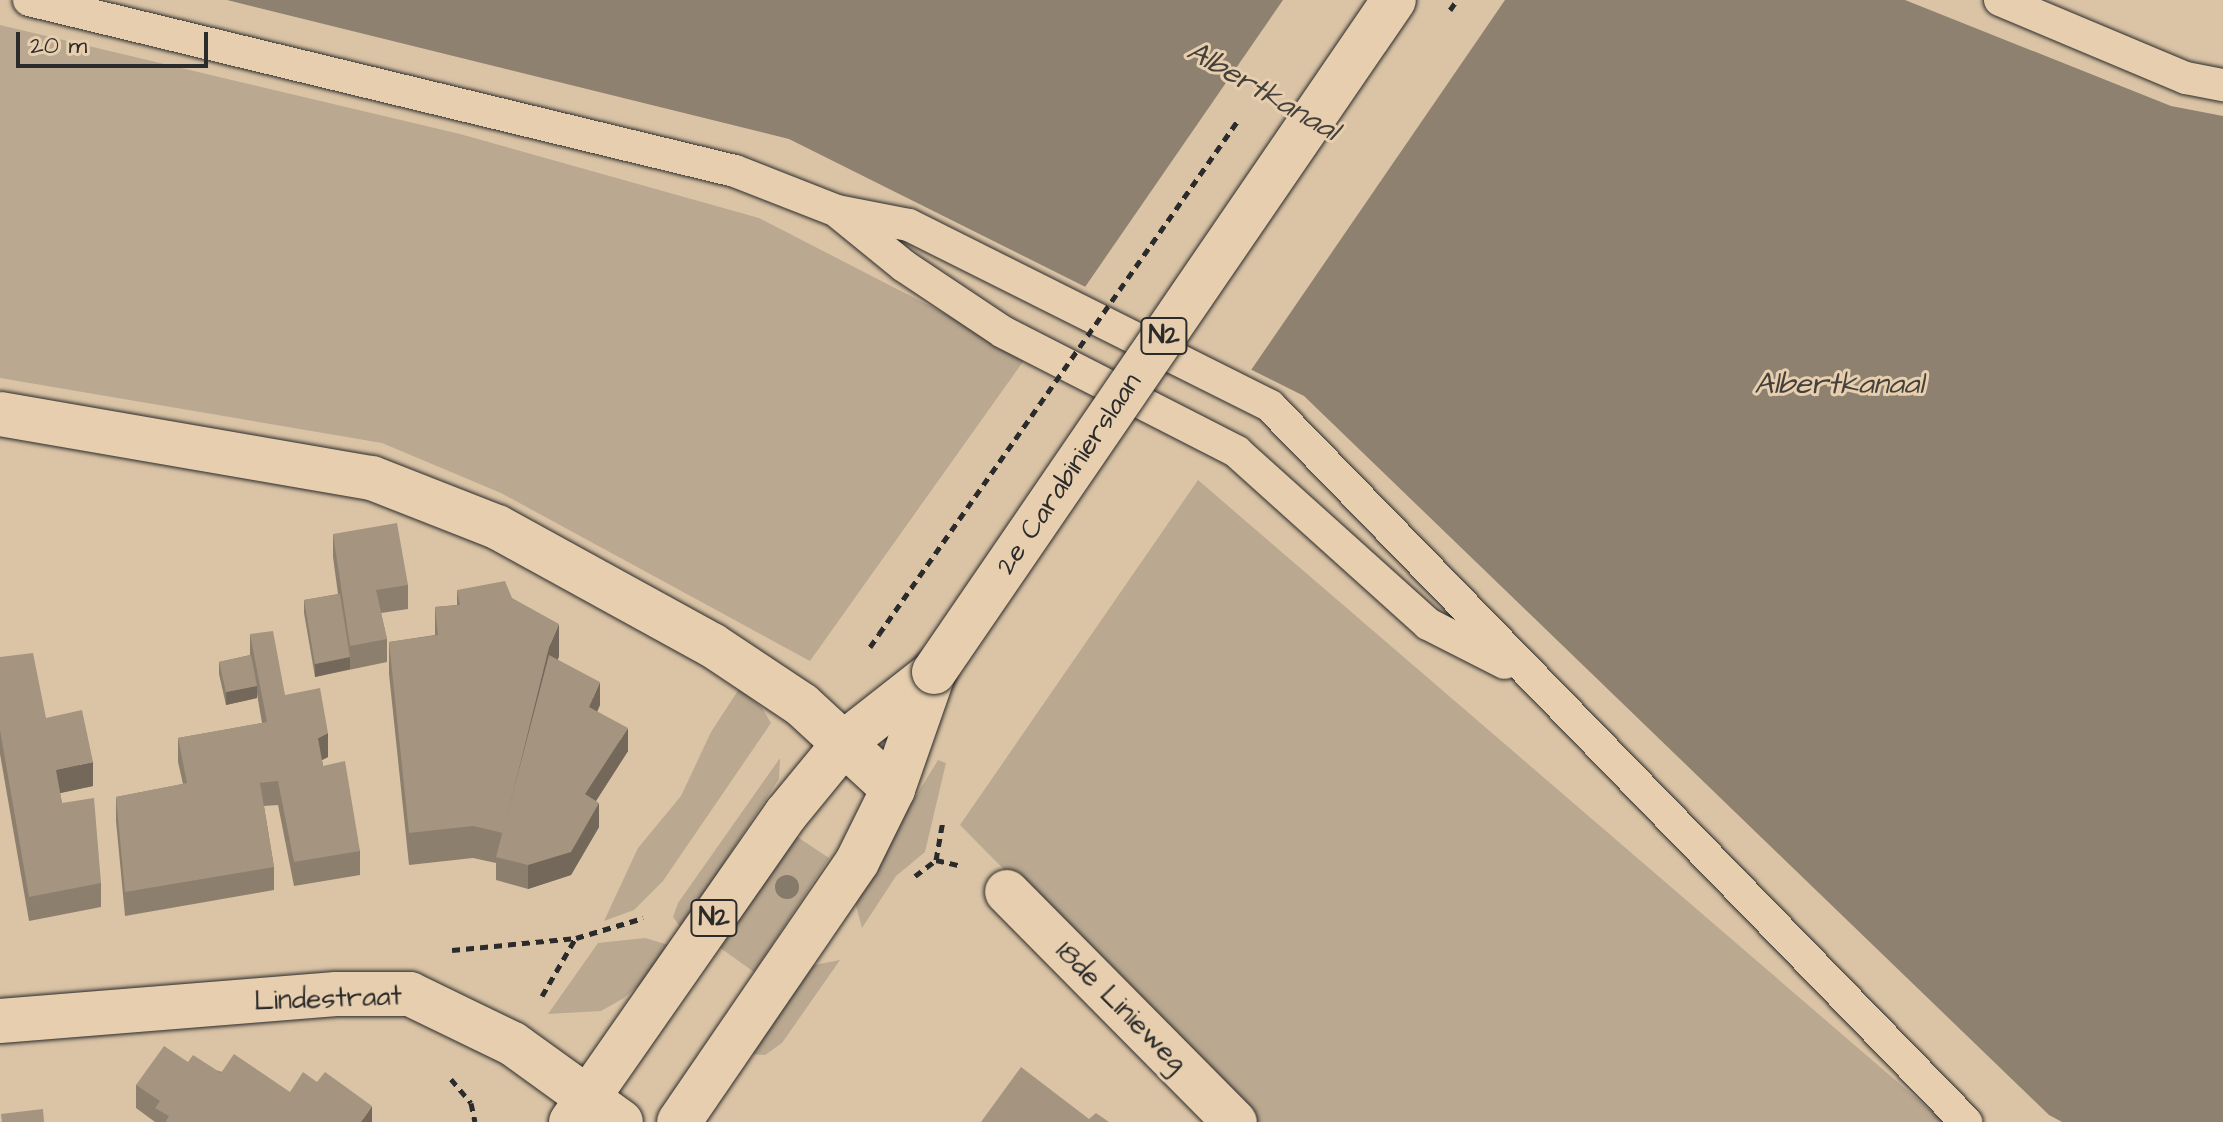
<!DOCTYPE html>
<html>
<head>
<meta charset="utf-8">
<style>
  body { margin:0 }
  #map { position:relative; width:2223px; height:1122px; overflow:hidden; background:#dbc4a6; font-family:"Architects Daughter",sans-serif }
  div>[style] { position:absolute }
  .green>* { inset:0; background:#baa890 }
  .water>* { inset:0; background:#8e8170 }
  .pier>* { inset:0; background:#dbc4a6 }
  .path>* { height:5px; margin-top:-2.5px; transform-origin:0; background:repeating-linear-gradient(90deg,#2b2b2b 0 8px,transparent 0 14px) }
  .roads { filter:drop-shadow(0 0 2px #2b2b2b) drop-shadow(0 0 2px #2b2b2b) }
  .lane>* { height:32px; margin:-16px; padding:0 16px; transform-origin:16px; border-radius:16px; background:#e6ceae }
  .street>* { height:44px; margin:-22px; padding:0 22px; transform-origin:22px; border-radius:22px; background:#e6ceae }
  .primary>* { height:44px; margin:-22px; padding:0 22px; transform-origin:22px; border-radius:22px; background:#e6ceae }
  .path-bridge>* { height:5px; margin-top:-2.5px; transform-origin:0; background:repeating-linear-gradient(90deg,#2b2b2b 0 8px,transparent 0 14px) }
  .bridges { filter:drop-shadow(0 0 2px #2b2b2b) drop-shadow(0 0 2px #2b2b2b) }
  .primary-bridge>* { height:44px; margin:-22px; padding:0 22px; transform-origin:22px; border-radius:22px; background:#e6ceae }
  .trees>* { width:24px; height:24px; margin:-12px; border-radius:50%; background:#867a6b }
  .wall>* { inset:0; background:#8d7f6e }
  .shaded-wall>* { inset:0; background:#73685a }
  .building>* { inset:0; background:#a49480 }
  span { translate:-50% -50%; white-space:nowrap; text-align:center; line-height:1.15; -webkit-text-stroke:6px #e6ceae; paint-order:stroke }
  .shield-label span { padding:2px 6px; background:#e6ceae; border:2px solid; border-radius:6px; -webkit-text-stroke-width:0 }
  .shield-label { font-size:26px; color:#2b2b2b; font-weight:700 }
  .street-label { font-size:28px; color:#2b2b2b }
  .water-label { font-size:30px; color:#44403c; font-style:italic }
  .scale { position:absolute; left:16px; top:32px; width:192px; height:36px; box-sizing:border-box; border:4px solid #2b2b2b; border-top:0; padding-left:10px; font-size:24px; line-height:28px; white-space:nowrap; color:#2b2b2b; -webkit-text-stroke:6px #e6ceae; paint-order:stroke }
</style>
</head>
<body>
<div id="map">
  <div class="green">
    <i style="clip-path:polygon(0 25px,460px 134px,759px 218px,1027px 356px,810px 661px,501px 493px,382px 443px,0 378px)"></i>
    <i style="clip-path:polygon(1198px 480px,1944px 1122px,1253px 1122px,960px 825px)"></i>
    <i style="clip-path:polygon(739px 689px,762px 708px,771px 723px,663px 881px,634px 910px,604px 921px,638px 848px,681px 796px,711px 732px)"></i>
    <i style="clip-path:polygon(780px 758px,779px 779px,681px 928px,673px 917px,678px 903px)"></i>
    <i style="clip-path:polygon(938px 760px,946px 763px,925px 852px,896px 876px,862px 928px,854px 898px)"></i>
    <i style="clip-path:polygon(796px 836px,829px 858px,754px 972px,719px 947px)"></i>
    <i style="clip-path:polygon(645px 938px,669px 945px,652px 974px,624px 998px,601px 1011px,548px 1014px,598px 943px)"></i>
    <i style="clip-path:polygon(840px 960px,782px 1043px,765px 1055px,751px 1054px,809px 966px)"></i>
  </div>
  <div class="water">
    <i style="clip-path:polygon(227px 0,1905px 0,2171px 106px,2223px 116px,2223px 1122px,2062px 1122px,2049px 1115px,1304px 396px,789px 139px)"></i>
  </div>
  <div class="pier">
    <i style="clip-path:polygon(1283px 0,1505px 0,1249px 373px,1083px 290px)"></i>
  </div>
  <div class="path">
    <i style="left:870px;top:647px;width:16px;rotate:-55deg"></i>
    <i style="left:936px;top:860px;width:23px;rotate:13deg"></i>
    <i style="left:915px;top:876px;width:26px;rotate:-37deg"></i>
    <i style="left:936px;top:860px;width:40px;rotate:-80deg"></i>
    <i style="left:452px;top:950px;width:125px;rotate:-5.5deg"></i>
    <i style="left:576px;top:938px;width:70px;rotate:-16.6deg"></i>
    <i style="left:542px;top:996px;width:66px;rotate:-59.9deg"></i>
    <i style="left:451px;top:1079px;width:31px;rotate:50deg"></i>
    <i style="left:471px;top:1103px;width:19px;rotate:78deg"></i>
  </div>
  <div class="roads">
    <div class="lane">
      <i style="left:29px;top:0;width:726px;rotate:13.62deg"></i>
      <i style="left:735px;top:171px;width:110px;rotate:21.4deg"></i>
      <i style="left:837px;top:211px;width:73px;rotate:11deg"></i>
      <i style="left:909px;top:225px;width:404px;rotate:26.6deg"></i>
      <i style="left:1270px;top:406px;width:999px;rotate:45.81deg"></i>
      <i style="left:2000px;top:0;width:202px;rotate:22.8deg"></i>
      <i style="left:2186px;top:78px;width:38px;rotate:11deg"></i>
      <i style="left:839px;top:213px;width:84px;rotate:39.2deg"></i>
      <i style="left:904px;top:266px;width:119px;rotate:33.7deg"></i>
      <i style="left:1003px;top:332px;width:263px;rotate:27.1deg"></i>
      <i style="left:1237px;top:452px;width:257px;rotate:42deg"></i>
      <i style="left:1428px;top:624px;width:86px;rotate:26.9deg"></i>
    </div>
    <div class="street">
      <i style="left:0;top:414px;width:377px;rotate:9.8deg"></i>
      <i style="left:372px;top:478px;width:134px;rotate:21.4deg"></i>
      <i style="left:497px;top:527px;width:245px;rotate:28.8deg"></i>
      <i style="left:712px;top:645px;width:108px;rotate:33.7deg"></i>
      <i style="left:802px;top:705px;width:124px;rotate:42.7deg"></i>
      <i style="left:1007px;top:892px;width:324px;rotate:45.3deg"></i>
      <i style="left:0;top:1021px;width:337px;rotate:-4.6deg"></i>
      <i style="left:336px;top:994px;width:74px"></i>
      <i style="left:410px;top:994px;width:114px;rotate:25.9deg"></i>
      <i style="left:513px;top:1044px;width:133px;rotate:35.8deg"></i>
    </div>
    <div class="primary">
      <i style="left:571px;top:1122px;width:376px;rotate:-55.1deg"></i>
      <i style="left:786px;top:814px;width:94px;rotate:-50.6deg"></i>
      <i style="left:846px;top:741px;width:112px;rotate:-38.1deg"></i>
      <i style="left:679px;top:1122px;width:315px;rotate:-55.6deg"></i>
      <i style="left:857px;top:862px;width:81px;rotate:-63.7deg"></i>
      <i style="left:893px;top:789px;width:124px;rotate:-70.7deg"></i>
    </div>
  </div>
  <div class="path-bridge">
    <i style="left:1450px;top:10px;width:12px;rotate:-55deg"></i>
    <i style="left:879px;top:634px;width:628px;rotate:-55.05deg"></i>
  </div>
  <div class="bridges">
    <div class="primary-bridge">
      <i style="left:934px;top:672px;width:814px;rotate:-55.61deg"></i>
    </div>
  </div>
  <div class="trees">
    <i style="left:787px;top:887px"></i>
  </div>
  <div class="wall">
    <i style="clip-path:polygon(333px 534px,408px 585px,408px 609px,381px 613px,387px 639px,387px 662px,315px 677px,304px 613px,304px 600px,338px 594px,333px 557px)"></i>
    <i style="clip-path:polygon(457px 590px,512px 598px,559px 656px,558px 660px,600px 705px,597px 711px,628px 751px,596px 801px,599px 827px,571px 875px,528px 889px,496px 880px,496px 863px,473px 858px,409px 865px,389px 674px,389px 642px,435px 635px,435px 607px,457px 605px)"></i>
    <i style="clip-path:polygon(250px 634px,285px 695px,328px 757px,322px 760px,323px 766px,360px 851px,360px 875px,294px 886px,278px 805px,264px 806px,274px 867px,274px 890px,125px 916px,116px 821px,116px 797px,183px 784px,178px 762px,178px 738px,262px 723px,257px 694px,257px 698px,226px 705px,219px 674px,219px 662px,250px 655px)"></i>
    <i style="clip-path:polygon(0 657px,46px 718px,93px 786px,60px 793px,62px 803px,101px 883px,101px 907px,29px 921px,0 754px)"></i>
    <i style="clip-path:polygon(188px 1062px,290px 1092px,372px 1122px,155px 1122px,136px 1108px,136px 1085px)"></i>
  </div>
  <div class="shaded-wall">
    <i style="clip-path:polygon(559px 624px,559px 656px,549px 679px,503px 833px,549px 647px)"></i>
    <i style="clip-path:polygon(350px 657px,350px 669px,315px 677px,315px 664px)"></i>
    <i style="clip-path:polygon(600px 682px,600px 705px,589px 731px,589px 707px)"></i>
    <i style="clip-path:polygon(257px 686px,257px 698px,226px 705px,226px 692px)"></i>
    <i style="clip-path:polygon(628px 728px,628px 751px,585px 818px,585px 794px)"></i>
    <i style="clip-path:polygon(328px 733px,328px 757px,318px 762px,318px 738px)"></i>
    <i style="clip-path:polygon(93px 762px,93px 786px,56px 794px,56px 770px)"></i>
    <i style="clip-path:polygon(599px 803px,599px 827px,571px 875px,528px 889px,528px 865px)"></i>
    <i style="clip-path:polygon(372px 1106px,372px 1122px,361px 1122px)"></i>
  </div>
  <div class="building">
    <i style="clip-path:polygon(397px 523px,408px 585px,376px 590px,387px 639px,350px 646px,333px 534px)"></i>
    <i style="clip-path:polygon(505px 581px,512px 598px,559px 624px,549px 647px,503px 833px,473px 826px,409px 833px,389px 642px,438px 635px,435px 607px,460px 605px,457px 590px)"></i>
    <i style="clip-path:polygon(340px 594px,350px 657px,315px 664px,304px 600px)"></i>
    <i style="clip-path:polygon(273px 631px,285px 695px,320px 688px,328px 733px,318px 738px,323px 766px,345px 761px,360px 851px,294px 862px,278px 781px,260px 783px,274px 867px,125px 892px,116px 797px,187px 783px,178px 738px,267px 722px,250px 634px)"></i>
    <i style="clip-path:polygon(33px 653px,46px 718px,82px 710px,93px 762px,56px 770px,62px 803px,94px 798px,101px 883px,29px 897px,0 730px,0 657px)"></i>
    <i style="clip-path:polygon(251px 655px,257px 686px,226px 692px,219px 662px)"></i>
    <i style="clip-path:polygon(549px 655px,600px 682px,589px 707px,628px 728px,585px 794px,599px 803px,571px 852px,528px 865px,496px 857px)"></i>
    <i style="clip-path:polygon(164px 1046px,188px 1062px,193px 1055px,221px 1073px,234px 1054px,290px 1092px,303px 1072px,317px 1082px,325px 1072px,372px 1106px,361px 1122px,167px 1122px,166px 1121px,169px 1116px,155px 1108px,160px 1101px,136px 1085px)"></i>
    <i style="clip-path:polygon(1021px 1067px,1089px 1119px,1096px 1113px,1109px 1122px,981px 1122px)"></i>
    <i style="clip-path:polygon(43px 1109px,44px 1122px,2px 1122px,1px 1114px)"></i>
  </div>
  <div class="shield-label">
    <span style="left:1164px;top:336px">N2</span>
    <span style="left:714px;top:918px">N2</span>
  </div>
  <div class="street-label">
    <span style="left:1069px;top:474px;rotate:-56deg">2e Carabinierslaan</span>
    <span style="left:328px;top:999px;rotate:-2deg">Lindestraat</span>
    <span style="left:1121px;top:1007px;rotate:45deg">18de Linieweg</span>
  </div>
  <div class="water-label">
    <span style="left:1263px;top:91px;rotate:30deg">Albertkanaal</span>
    <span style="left:1839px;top:384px">Albertkanaal</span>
  </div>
  <div class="scale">20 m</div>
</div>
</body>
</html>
